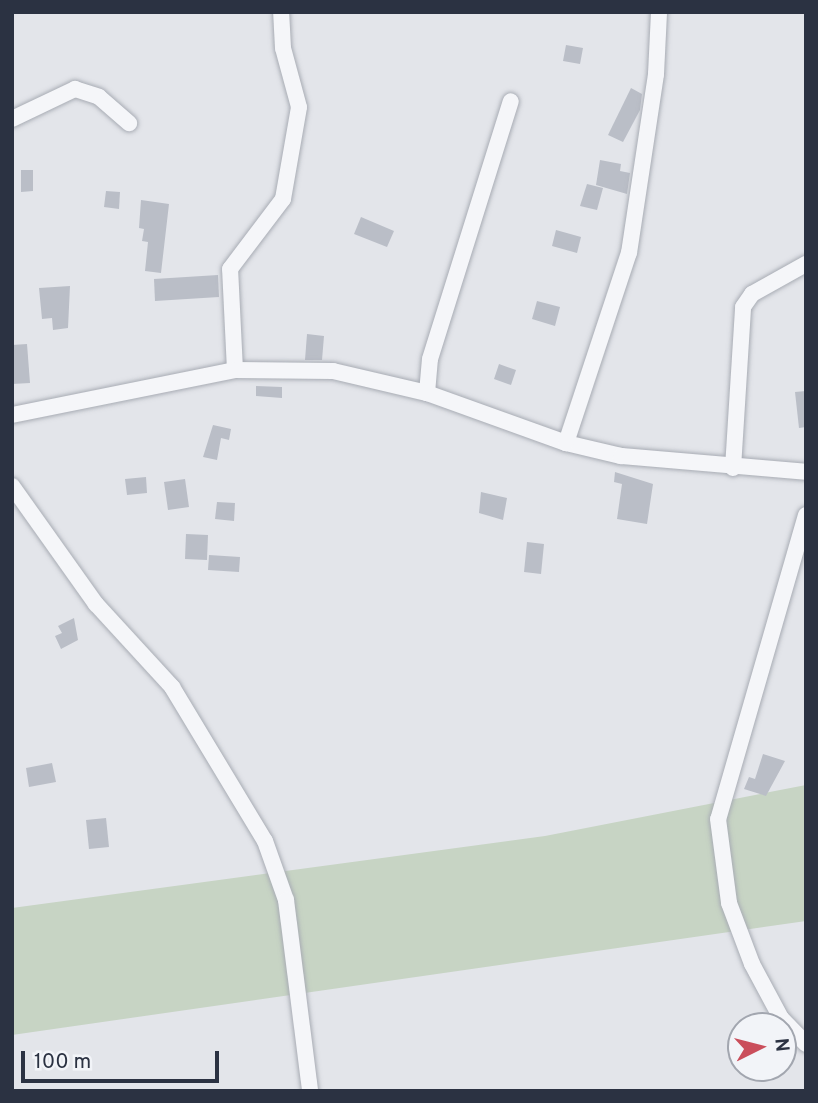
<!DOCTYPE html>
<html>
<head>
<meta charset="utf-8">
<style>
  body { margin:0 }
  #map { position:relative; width:818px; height:1103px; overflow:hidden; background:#e3e5ea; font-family:Overpass,sans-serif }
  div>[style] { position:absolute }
  .green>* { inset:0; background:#c7d4c4 }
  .building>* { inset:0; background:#babec7 }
  .roads { filter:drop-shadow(0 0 2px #a8acb4) drop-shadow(0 0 2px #a8acb4) }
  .street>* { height:16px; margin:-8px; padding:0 8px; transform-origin:8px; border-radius:8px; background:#f5f6f9 }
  span { translate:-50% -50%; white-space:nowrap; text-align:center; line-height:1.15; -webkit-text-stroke:5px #f2f4f8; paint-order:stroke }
  .frame { position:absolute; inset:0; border:14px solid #2b3242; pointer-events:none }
  .north { position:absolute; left:727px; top:1012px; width:70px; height:70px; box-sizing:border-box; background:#f2f4f8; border:2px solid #a2a6af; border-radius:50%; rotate:84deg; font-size:19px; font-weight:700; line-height:28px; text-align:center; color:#2b3242 }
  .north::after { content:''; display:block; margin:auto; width:24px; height:32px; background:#ca4e5b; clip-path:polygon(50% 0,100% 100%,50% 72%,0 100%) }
  .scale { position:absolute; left:21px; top:1051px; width:198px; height:32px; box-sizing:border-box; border:4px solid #2b3242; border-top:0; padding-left:9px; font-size:21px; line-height:24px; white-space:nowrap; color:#2b3242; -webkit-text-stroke:5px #f2f4f8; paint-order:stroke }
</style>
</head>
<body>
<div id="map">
  <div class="green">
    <i style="clip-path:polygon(806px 785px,806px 921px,12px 1035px,12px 908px,545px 836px)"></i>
  </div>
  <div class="building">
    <i style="clip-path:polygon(566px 45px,583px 48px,580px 64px,563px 61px)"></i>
    <i style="clip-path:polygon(631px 88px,642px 94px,640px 110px,623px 142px,608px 135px)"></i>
    <i style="clip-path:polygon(600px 160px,621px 164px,620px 171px,630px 173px,627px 194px,596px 185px)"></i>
    <i style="clip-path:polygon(21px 170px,33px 170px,33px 191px,21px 192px)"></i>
    <i style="clip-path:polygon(587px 184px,603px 188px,597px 210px,580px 206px)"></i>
    <i style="clip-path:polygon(106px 191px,120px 192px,119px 209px,104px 207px)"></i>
    <i style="clip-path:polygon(141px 200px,169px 204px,161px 273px,145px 271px,148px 242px,142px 241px,144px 229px,139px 228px)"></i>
    <i style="clip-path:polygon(361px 217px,394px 231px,387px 247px,354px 234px)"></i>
    <i style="clip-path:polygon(556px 230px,581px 237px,577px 253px,552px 246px)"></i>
    <i style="clip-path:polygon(218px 275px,219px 297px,155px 301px,154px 279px)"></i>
    <i style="clip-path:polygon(70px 286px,68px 328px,53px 330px,52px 318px,42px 319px,39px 288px)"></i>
    <i style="clip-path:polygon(537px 301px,560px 307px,555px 326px,532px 319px)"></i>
    <i style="clip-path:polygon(307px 334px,324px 336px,322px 360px,305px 360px)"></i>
    <i style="clip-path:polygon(27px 344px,30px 383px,12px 384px,12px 345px)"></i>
    <i style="clip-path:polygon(499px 364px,516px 370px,511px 385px,494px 379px)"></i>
    <i style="clip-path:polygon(256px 386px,282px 387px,282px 398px,256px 396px)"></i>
    <i style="clip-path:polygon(806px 391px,806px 427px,799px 428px,795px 392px)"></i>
    <i style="clip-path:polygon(213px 425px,231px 429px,229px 440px,221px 438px,217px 460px,203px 457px)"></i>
    <i style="clip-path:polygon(615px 472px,653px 484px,647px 524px,617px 519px,622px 484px,614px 482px)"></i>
    <i style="clip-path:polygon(146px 477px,147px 493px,127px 495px,125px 479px)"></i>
    <i style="clip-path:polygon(185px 479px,189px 507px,168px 510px,164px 482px)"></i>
    <i style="clip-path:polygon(481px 492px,507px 498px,503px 520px,479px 513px)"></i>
    <i style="clip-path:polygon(217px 502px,235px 503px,234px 521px,215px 519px)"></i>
    <i style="clip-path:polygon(186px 534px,208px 535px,207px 560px,185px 559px)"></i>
    <i style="clip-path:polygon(527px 542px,544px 544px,541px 574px,524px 572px)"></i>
    <i style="clip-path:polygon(209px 555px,240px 557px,239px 572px,208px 570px)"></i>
    <i style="clip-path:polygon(74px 618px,78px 640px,61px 649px,55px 636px,62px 633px,58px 626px)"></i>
    <i style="clip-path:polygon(763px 754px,785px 761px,766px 796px,744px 789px,749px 777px,755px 779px)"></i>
    <i style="clip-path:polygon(52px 763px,56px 782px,29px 787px,26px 768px)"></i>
    <i style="clip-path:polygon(106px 818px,109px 847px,89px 849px,86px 820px)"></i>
  </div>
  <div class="roads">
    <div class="street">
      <i style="left:12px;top:119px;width:70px;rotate:-25.5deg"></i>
      <i style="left:75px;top:89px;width:25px;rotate:18deg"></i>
      <i style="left:99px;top:97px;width:40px;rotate:41deg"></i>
      <i style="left:235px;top:370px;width:101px;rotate:-92.8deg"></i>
      <i style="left:230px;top:269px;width:88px;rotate:-52.9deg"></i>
      <i style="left:283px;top:199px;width:93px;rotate:-80.1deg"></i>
      <i style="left:299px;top:107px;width:61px;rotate:-105.2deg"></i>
      <i style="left:283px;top:48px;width:36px;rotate:-93deg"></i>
      <i style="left:427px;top:393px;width:34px;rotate:-85deg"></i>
      <i style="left:430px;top:359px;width:270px;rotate:-72.6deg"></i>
      <i style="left:12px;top:415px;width:227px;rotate:-11.4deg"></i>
      <i style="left:235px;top:370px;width:98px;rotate:0.6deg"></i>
      <i style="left:333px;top:371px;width:97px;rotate:13.2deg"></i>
      <i style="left:427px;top:393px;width:148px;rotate:19.8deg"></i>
      <i style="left:566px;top:443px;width:57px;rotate:13.3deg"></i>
      <i style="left:621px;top:456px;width:186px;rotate:4.9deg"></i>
      <i style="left:566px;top:443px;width:200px;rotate:-71.7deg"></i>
      <i style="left:629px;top:253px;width:181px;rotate:-81.4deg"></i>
      <i style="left:656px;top:74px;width:62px;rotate:-87.2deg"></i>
      <i style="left:733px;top:468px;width:161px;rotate:-86.4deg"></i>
      <i style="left:743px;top:307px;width:16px;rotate:-55deg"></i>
      <i style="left:752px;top:294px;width:62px;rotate:-29.1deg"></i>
      <i style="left:12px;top:486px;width:145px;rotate:54.6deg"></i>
      <i style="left:96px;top:604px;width:113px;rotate:47.5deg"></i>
      <i style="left:172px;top:687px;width:180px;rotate:58.9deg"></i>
      <i style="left:265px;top:841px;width:63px;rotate:70.4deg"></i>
      <i style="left:286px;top:900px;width:193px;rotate:82.8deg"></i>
      <i style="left:806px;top:515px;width:316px;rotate:106.1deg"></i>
      <i style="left:718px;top:819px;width:85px;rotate:82.5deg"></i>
      <i style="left:729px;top:903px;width:65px;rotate:69.3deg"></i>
      <i style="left:752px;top:964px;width:61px;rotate:61.8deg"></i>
      <i style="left:781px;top:1018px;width:36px;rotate:46deg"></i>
    </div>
  </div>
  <div class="frame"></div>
  <div class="north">N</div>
  <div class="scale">100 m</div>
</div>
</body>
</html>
